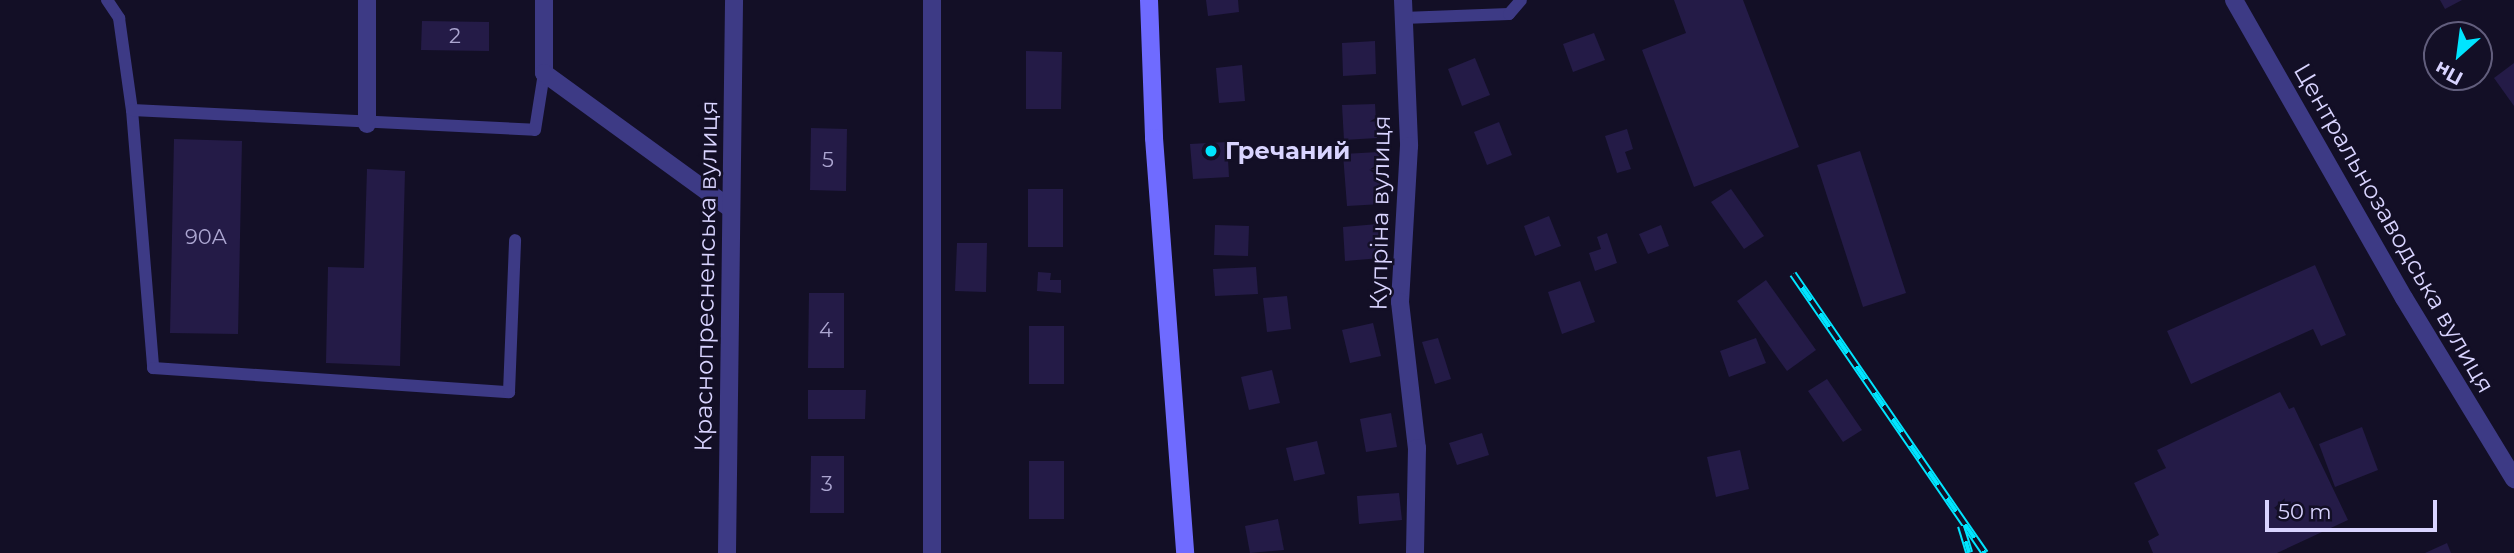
<!DOCTYPE html>
<html>
<head>
<meta charset="utf-8">
<style>
  body { margin:0 }
  #map { position:relative; width:2514px; height:553px; overflow:hidden; background:#130f26; font-family:Montserrat,sans-serif }
  div>[style] { position:absolute }
  .building>* { inset:0; background:#241b47 }
  .service>* { height:12px; margin:-6px; padding:0 6px; transform-origin:6px; border-radius:6px; background:#3d3a85 }
  .minor>* { height:18px; margin:-9px; padding:0 9px; transform-origin:9px; border-radius:9px; background:#3d3a85 }
  .secondary>* { height:18px; margin:-9px; padding:0 9px; transform-origin:9px; border-radius:9px; background:#6f6bff }
  .rail>* { height:8px; margin-top:-4px; transform-origin:0; background:repeating-linear-gradient(90deg,#130f26 0 16px,#00e5ff 0 32px); box-sizing:border-box; border-block:2px solid #00e5ff }
  .dots>* { width:19px; height:19px; translate:-50% -50%; box-sizing:border-box; border:4px solid #130f26; border-radius:50% }
  span { translate:-50% -50%; white-space:nowrap; text-align:center; line-height:1.15; -webkit-text-stroke:5px #130f26; paint-order:stroke }
  .number-label { font-size:21px; color:#aca6d1 }
  .number-label span { -webkit-text-stroke-width:0 }
  .poi-label { font-size:24px; color:#d9d4ff; font-weight:700 }
  .left { translate:0 -50%; text-align:left }
  .street-label { font-size:24px; color:#d9d4ff }
  .north { position:absolute; left:2423px; top:21px; width:70px; height:70px; box-sizing:border-box; background:#130f26; border:2px solid #625e7d; border-radius:50%; rotate:208deg; font-size:19px; font-weight:700; line-height:28px; text-align:center; color:#d9d4ff }
  .north::after { content:''; display:block; margin:auto; width:24px; height:32px; background:#00e5ff; clip-path:polygon(50% 0,100% 100%,50% 72%,0 100%) }
  .scale { position:absolute; left:2265px; top:500px; width:172px; height:32px; box-sizing:border-box; border:4px solid #d9d4ff; border-top:0; padding-left:9px; font-size:21px; line-height:24px; white-space:nowrap; color:#d9d4ff; -webkit-text-stroke:5px #130f26; paint-order:stroke }
</style>
</head>
<body>
<div id="map">
  <div class="building">
    <i style="clip-path:polygon(1206px 0,1238px 0,1239px 12px,1208px 16px)"></i>
    <i style="clip-path:polygon(1674px 0,1743px 0,1799px 147px,1694px 187px,1642px 50px,1686px 33px)"></i>
    <i style="clip-path:polygon(2440px 0,2462px 0,2445px 9px)"></i>
    <i style="clip-path:polygon(422px 21px,489px 22px,489px 51px,421px 50px)"></i>
    <i style="clip-path:polygon(1594px 33px,1605px 60px,1573px 72px,1563px 44px)"></i>
    <i style="clip-path:polygon(1375px 41px,1376px 74px,1343px 76px,1342px 43px)"></i>
    <i style="clip-path:polygon(1026px 51px,1062px 52px,1061px 109px,1026px 109px)"></i>
    <i style="clip-path:polygon(1475px 58px,1490px 95px,1462px 106px,1448px 69px)"></i>
    <i style="clip-path:polygon(2514px 63px,2514px 106px,2494px 78px)"></i>
    <i style="clip-path:polygon(1242px 65px,1245px 101px,1219px 103px,1216px 68px)"></i>
    <i style="clip-path:polygon(1375px 104px,1377px 138px,1344px 140px,1342px 105px)"></i>
    <i style="clip-path:polygon(1499px 122px,1512px 155px,1487px 165px,1474px 132px)"></i>
    <i style="clip-path:polygon(811px 128px,847px 129px,846px 191px,810px 190px)"></i>
    <i style="clip-path:polygon(1627px 129px,1633px 149px,1625px 152px,1631px 169px,1617px 173px,1605px 136px)"></i>
    <i style="clip-path:polygon(174px 139px,242px 141px,238px 334px,170px 333px)"></i>
    <i style="clip-path:polygon(1227px 142px,1229px 177px,1193px 179px,1190px 144px)"></i>
    <i style="clip-path:polygon(1860px 151px,1906px 293px,1863px 307px,1817px 165px)"></i>
    <i style="clip-path:polygon(1379px 152px,1382px 204px,1347px 206px,1343px 154px)"></i>
    <i style="clip-path:polygon(367px 169px,405px 171px,400px 366px,326px 363px,328px 267px,364px 268px)"></i>
    <i style="clip-path:polygon(1028px 189px,1063px 189px,1063px 247px,1028px 247px)"></i>
    <i style="clip-path:polygon(1731px 189px,1764px 236px,1744px 249px,1711px 202px)"></i>
    <i style="clip-path:polygon(1549px 216px,1561px 246px,1535px 256px,1524px 226px)"></i>
    <i style="clip-path:polygon(1378px 224px,1381px 258px,1345px 261px,1343px 227px)"></i>
    <i style="clip-path:polygon(1215px 225px,1249px 226px,1248px 256px,1214px 255px)"></i>
    <i style="clip-path:polygon(1661px 225px,1669px 246px,1648px 254px,1639px 234px)"></i>
    <i style="clip-path:polygon(1607px 233px,1617px 263px,1595px 271px,1589px 253px,1601px 249px,1597px 237px)"></i>
    <i style="clip-path:polygon(957px 243px,987px 243px,986px 292px,955px 291px)"></i>
    <i style="clip-path:polygon(2315px 265px,2346px 335px,2321px 346px,2313px 329px,2191px 384px,2167px 331px)"></i>
    <i style="clip-path:polygon(1256px 267px,1258px 294px,1215px 296px,1213px 269px)"></i>
    <i style="clip-path:polygon(1038px 272px,1051px 273px,1050px 280px,1061px 280px,1061px 293px,1037px 291px)"></i>
    <i style="clip-path:polygon(1766px 280px,1816px 350px,1787px 371px,1737px 301px)"></i>
    <i style="clip-path:polygon(1580px 281px,1595px 322px,1562px 334px,1548px 292px)"></i>
    <i style="clip-path:polygon(809px 293px,844px 293px,844px 368px,808px 368px)"></i>
    <i style="clip-path:polygon(1287px 296px,1291px 329px,1267px 332px,1263px 298px)"></i>
    <i style="clip-path:polygon(1373px 323px,1381px 356px,1350px 363px,1342px 330px)"></i>
    <i style="clip-path:polygon(1029px 326px,1064px 326px,1064px 384px,1029px 384px)"></i>
    <i style="clip-path:polygon(1438px 338px,1451px 379px,1435px 384px,1422px 342px)"></i>
    <i style="clip-path:polygon(1756px 338px,1766px 363px,1729px 377px,1720px 351px)"></i>
    <i style="clip-path:polygon(1272px 370px,1280px 403px,1249px 410px,1241px 377px)"></i>
    <i style="clip-path:polygon(1827px 379px,1862px 430px,1843px 442px,1808px 391px)"></i>
    <i style="clip-path:polygon(808px 390px,866px 390px,865px 419px,808px 419px)"></i>
    <i style="clip-path:polygon(2280px 392px,2289px 409px,2294px 407px,2348px 520px,2277px 553px,2153px 553px,2148px 541px,2159px 535px,2134px 483px,2166px 468px,2157px 450px)"></i>
    <i style="clip-path:polygon(1391px 413px,1397px 447px,1366px 452px,1360px 419px)"></i>
    <i style="clip-path:polygon(2362px 427px,2378px 470px,2335px 487px,2319px 444px)"></i>
    <i style="clip-path:polygon(1482px 433px,1489px 455px,1457px 465px,1449px 443px)"></i>
    <i style="clip-path:polygon(1317px 441px,1325px 474px,1294px 481px,1286px 448px)"></i>
    <i style="clip-path:polygon(1740px 450px,1749px 489px,1716px 497px,1707px 457px)"></i>
    <i style="clip-path:polygon(811px 456px,844px 456px,844px 513px,810px 513px)"></i>
    <i style="clip-path:polygon(1029px 461px,1064px 461px,1064px 519px,1029px 519px)"></i>
    <i style="clip-path:polygon(1399px 493px,1402px 520px,1359px 524px,1357px 496px)"></i>
    <i style="clip-path:polygon(1278px 519px,1284px 550px,1250px 553px,1245px 526px)"></i>
    <i style="clip-path:polygon(2447px 543px,2451px 553px,2425px 553px)"></i>
  </div>
  <div class="service">
    <i style="left:107px;top:0;width:22px;rotate:56deg"></i>
    <i style="left:119px;top:18px;width:93px;rotate:82deg"></i>
    <i style="left:132px;top:110px;width:259px;rotate:85.3deg"></i>
    <i style="left:153px;top:368px;width:357px;rotate:3.9deg"></i>
    <i style="left:509px;top:392px;width:152px;rotate:-87.7deg"></i>
    <i style="left:1403px;top:18px;width:106px;rotate:-2.2deg"></i>
    <i style="left:1509px;top:14px;width:18px;rotate:-49deg"></i>
    <i style="left:132px;top:110px;width:403px;rotate:2.8deg"></i>
    <i style="left:535px;top:130px;width:58px;rotate:-81deg"></i>
  </div>
  <div class="minor">
    <i style="left:367px;top:0;width:124px;rotate:90deg"></i>
    <i style="left:544px;top:0;width:73px;rotate:90deg"></i>
    <i style="left:544px;top:73px;width:231px;rotate:36deg"></i>
    <i style="left:932px;top:0;width:553px;rotate:90deg"></i>
    <i style="left:1403px;top:0;width:146px;rotate:87.6deg"></i>
    <i style="left:1409px;top:146px;width:156px;rotate:93.3deg"></i>
    <i style="left:1400px;top:302px;width:147px;rotate:83.4deg"></i>
    <i style="left:1417px;top:448px;width:105px;rotate:91.1deg"></i>
    <i style="left:2234px;top:0;width:343px;rotate:60.3deg"></i>
    <i style="left:2404px;top:298px;width:212px;rotate:58.7deg"></i>
    <i style="left:727px;top:553px;width:553px;rotate:-89.27deg"></i>
  </div>
  <div class="secondary">
    <i style="left:1149px;top:0;width:138px;rotate:87.9deg"></i>
    <i style="left:1154px;top:138px;width:416px;rotate:85.7deg"></i>
  </div>
  <div class="rail">
    <i style="left:1793px;top:274px;width:339px;rotate:55.5deg"></i>
    <i style="left:1961px;top:526px;width:28px;rotate:73deg"></i>
  </div>
  <div class="dots">
    <i style="left:1211px;top:151px;background:#00e5ff"></i>
  </div>
  <div class="number-label">
    <span style="left:455px;top:36px">2</span>
    <span style="left:828px;top:160px">5</span>
    <span style="left:206px;top:237px">90А</span>
    <span style="left:826px;top:330px">4</span>
    <span style="left:827px;top:484px">3</span>
  </div>
  <div class="poi-label">
    <span class="left" style="left:1225px;top:151px">Гречаний</span>
  </div>
  <div class="street-label">
    <span style="left:1380px;top:213px;rotate:-89deg">Купріна вулиця</span>
    <span style="left:2394px;top:228px;rotate:60deg">Центральнозаводська вулиця</span>
    <span style="left:706px;top:276px;rotate:-89deg">Краснопресненська вулиця</span>
  </div>
  <div class="north">Пн</div>
  <div class="scale">50 m</div>
</div>
</body>
</html>
